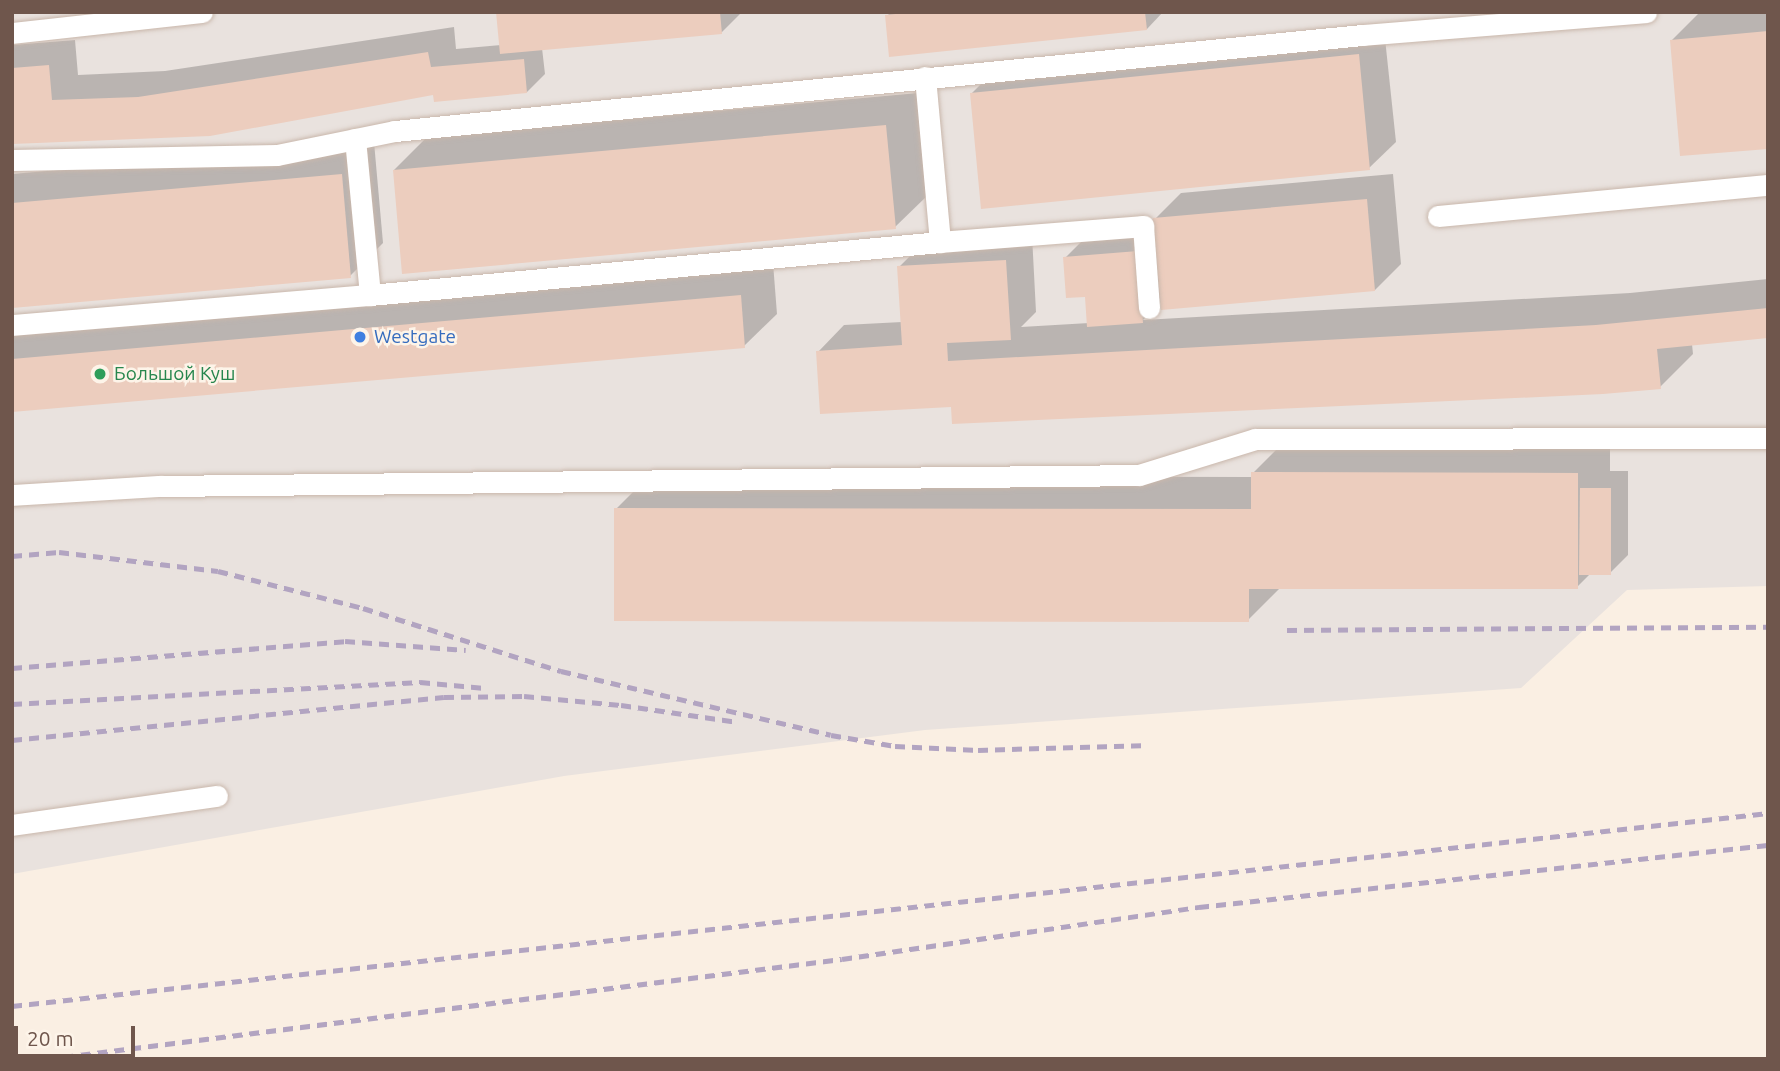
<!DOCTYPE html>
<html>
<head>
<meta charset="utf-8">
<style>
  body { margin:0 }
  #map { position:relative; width:1780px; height:1071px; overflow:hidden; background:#faefe3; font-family:Ubuntu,sans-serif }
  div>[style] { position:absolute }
  .industrial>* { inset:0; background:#e9e2de }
  .shadow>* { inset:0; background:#0003 }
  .building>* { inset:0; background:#eccdbe }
  .roads { filter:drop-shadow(0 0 2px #c9b7ab) drop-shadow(0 0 2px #c9b7ab) }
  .service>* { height:21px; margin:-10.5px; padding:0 10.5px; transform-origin:10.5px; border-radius:10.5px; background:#fff }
  .rail>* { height:5px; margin-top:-2.5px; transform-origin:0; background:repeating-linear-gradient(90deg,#b2a4c1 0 10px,transparent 0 17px) }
  .dots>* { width:19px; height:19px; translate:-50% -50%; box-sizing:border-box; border:4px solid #fdf4e9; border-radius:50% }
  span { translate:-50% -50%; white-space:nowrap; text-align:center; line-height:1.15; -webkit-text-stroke:5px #fdf4e9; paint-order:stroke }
  .shop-label { font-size:19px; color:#366cbe }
  .left { translate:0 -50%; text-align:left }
  .leisure-label { font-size:19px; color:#27864d }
  .frame { position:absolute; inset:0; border:14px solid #6f564c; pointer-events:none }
  .scale { position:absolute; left:14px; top:1026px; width:121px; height:32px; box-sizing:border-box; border:4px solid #6f564c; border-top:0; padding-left:9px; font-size:21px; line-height:24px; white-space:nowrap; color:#6f564c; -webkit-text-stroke:5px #fdf4e9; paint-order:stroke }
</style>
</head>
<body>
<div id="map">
  <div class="industrial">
    <i style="clip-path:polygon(12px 12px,1768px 12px,1768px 586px,1627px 590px,1521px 688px,925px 730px,564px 776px,12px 874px)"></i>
  </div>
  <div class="shadow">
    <i style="clip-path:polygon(498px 12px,742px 12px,721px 33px,542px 48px,545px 74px,527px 92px,435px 92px,12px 143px,12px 45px,75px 40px,78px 75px,165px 71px,454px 27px,456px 49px,501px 45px)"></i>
    <i style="clip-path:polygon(891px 12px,1163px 12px,1147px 29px,887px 16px)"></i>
    <i style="clip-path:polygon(1723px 12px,1768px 12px,1768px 147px,1672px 40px,1698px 14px)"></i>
    <i style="clip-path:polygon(1384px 29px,1396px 142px,1369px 168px,972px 93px,998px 67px)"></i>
    <i style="clip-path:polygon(918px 93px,928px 195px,895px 227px,394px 170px,427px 137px)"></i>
    <i style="clip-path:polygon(374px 142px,383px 243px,350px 276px,12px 307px,12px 174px)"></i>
    <i style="clip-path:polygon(1393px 174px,1401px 264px,1375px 290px,1162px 301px,1143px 320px,1630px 293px,1768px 279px,1768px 337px,1692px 344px,1693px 354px,1660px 387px,952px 403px,818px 352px,844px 325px,902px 322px,899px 267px,925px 241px,1032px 235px,1036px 312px,1021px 327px,1089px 323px,1087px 295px,1065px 258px,1083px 240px,1156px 234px,1155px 219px,1181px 193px)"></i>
    <i style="clip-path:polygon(773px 263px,777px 314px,744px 346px,12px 411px,12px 330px)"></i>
    <i style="clip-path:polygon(1286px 440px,1610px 440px,1610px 471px,1628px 471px,1628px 555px,1610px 573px,1591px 573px,1577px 587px,1281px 587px,1248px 620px,616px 509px,649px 476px,1253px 477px,1253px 473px)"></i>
  </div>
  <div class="building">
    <i style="clip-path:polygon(496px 12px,720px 12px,722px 34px,500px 54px)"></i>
    <i style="clip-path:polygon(916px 12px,1145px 12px,1147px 30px,889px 57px,885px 15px)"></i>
    <i style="clip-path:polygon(1768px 31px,1768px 149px,1680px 156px,1670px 40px)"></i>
    <i style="clip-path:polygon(428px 52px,431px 67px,524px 59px,527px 93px,434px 102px,433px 95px,210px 136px,12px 144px,12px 68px,49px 65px,52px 100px,138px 97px)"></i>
    <i style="clip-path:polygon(1359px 54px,1370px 170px,981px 209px,970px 93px)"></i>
    <i style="clip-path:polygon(886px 125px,896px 229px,402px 274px,393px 170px)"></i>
    <i style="clip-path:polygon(342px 174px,351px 278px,12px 308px,12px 203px)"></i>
    <i style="clip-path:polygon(1367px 199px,1375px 291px,1161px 310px,1153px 218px)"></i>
    <i style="clip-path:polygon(1138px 251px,1143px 323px,1087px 327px,1085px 297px,1066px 298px,1063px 257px)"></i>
    <i style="clip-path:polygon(1006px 260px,1011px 340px,947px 343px,948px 361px,1596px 325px,1768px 308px,1768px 338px,1657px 349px,1661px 389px,1603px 394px,952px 424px,951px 407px,820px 414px,816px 351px,902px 345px,897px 266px)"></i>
    <i style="clip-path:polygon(741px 295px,745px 348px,12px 412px,12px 359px)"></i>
    <i style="clip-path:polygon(1251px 472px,1578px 473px,1578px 589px,1249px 589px,1249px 622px,614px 621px,614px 508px,1251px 509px)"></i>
    <i style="clip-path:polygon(1580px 488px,1611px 488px,1611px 575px,1579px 575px)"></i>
  </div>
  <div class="roads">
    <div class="service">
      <i style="left:12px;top:33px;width:191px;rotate:-6.3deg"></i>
      <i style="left:925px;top:77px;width:166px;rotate:84.8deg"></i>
      <i style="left:940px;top:242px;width:204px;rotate:-4.5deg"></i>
      <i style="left:1143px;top:226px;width:82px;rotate:85.8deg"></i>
      <i style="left:355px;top:139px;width:157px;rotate:84.5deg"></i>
      <i style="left:370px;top:295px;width:572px;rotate:-5.31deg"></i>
      <i style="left:12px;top:160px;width:265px;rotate:-1.1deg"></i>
      <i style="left:277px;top:155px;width:120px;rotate:-11.5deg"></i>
      <i style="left:395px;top:131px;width:972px;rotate:-5.67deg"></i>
      <i style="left:1362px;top:35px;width:285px;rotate:-4.6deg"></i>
      <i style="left:1438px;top:216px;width:331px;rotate:-5.4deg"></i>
      <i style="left:12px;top:325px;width:359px;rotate:-4.8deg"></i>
      <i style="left:12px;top:495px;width:148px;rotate:-3.5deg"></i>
      <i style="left:160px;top:486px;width:979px;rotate:-0.64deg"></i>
      <i style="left:1139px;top:475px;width:121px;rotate:-17.2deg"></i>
      <i style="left:1255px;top:439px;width:513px;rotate:-0.11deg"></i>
      <i style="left:12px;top:825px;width:207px;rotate:-8.1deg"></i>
    </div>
  </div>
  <div class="rail">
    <i style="left:12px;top:556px;width:47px;rotate:-4.9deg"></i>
    <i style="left:59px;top:552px;width:160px;rotate:6.8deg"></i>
    <i style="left:218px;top:571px;width:150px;rotate:14.3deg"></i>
    <i style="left:363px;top:608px;width:208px;rotate:17.7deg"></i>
    <i style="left:561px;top:671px;width:277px;rotate:13.3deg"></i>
    <i style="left:831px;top:735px;width:65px;rotate:9.8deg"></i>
    <i style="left:895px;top:746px;width:83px;rotate:2.8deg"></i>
    <i style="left:978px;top:750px;width:164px;rotate:-1.7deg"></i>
    <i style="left:1287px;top:630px;width:481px;rotate:-0.4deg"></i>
    <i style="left:12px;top:668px;width:334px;rotate:-4.6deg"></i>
    <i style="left:345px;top:641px;width:121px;rotate:4.3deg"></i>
    <i style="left:12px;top:704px;width:409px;rotate:-3.1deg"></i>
    <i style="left:420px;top:682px;width:65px;rotate:5.3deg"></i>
    <i style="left:12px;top:740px;width:434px;rotate:-5.7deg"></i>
    <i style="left:444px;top:697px;width:80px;rotate:-0.7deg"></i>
    <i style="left:524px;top:696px;width:97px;rotate:5.3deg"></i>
    <i style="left:621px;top:705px;width:118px;rotate:8.3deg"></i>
    <i style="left:12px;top:1006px;width:1767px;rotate:-6.27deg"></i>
    <i style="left:47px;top:1059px;width:801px;rotate:-7.17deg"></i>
    <i style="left:842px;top:959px;width:361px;rotate:-8.3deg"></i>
    <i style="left:1199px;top:907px;width:572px;rotate:-6.22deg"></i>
  </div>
  <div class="dots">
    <i style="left:360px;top:337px;background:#3f7fe0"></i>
    <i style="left:100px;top:374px;background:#2e9e5b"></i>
  </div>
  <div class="shop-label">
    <span class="left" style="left:374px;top:337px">Westgate</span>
  </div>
  <div class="leisure-label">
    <span class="left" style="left:114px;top:374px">Большой Куш</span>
  </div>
  <div class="frame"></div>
  <div class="scale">20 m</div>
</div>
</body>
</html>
